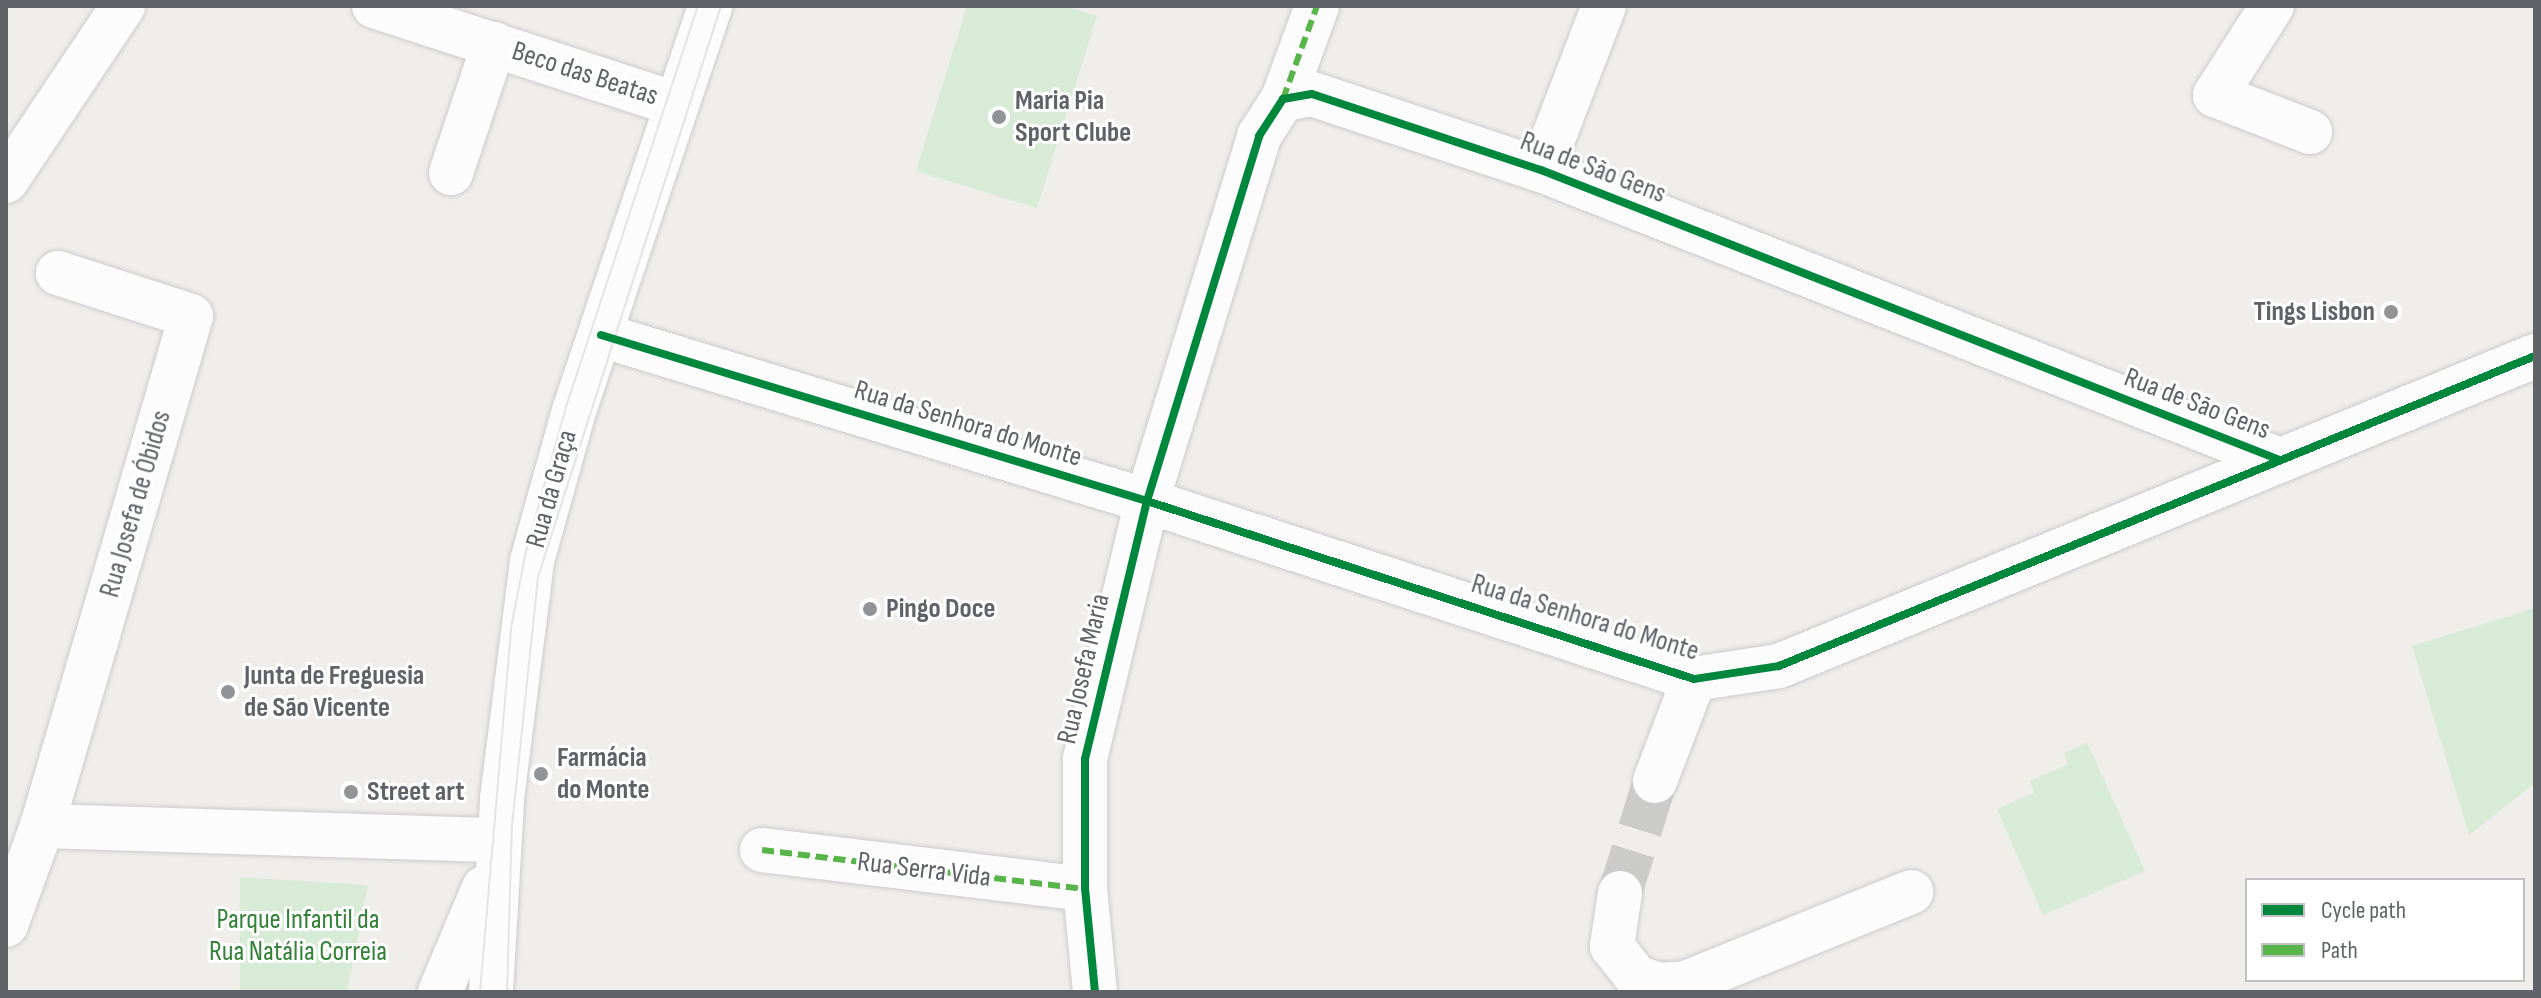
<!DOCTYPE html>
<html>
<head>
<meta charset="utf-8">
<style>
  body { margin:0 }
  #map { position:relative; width:2541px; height:998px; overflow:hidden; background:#efeeea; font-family:"Sofia Sans Condensed",sans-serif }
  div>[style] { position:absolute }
  .green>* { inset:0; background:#d8ebd6 }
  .minor-tunnel>* { height:44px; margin-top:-22px; transform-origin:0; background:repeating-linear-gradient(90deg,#cbcbca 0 44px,transparent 0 66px) }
  .roads { filter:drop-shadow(0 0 2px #cbcccc) drop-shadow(0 0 2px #cbcccc) }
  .minor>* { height:44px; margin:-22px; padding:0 22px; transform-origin:22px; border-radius:22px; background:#fdfcfc }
  .tram>* { height:2px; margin:-1px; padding:0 1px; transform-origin:1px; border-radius:1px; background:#e4e4e4 }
  .quiet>* { height:6px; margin-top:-3px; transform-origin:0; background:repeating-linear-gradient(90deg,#58b549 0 12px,transparent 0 18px) }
  .cycleway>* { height:8px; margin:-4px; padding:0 4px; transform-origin:4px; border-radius:4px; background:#00873e }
  .dots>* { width:22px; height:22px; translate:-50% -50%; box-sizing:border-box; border:4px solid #fff; border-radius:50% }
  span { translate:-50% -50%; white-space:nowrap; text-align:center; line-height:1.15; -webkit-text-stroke:6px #fff; paint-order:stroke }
  .street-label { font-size:28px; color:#5f6368 }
  .poi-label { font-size:28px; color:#5f6368; font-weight:700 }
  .left { translate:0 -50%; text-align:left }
  .right { translate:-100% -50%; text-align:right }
  .park-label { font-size:28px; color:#348238 }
  .frame { position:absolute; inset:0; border:8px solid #5f6368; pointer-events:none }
  .legend { position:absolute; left:2245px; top:878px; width:280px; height:104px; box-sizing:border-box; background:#fff; border:2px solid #bfc1c3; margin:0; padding:10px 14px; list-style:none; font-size:24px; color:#5f6368 }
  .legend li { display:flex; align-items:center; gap:16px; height:40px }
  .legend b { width:40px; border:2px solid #bfc1c3 }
</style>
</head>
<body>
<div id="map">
  <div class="green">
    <i style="clip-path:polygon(967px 6px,1065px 6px,1097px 16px,1037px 208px,916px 171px)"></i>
    <i style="clip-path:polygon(2535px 608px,2535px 783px,2469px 835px,2412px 646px)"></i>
    <i style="clip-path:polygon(2087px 742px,2145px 871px,2043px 915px,1997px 809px,2034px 793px,2030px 781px,2068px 764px,2064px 753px)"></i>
    <i style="clip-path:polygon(240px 877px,368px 885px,347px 992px,240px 992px)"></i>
  </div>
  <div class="minor-tunnel">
    <i style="left:1620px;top:893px;width:117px;rotate:-72.6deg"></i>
  </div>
  <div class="roads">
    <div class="minor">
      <i style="left:374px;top:6px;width:318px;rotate:18deg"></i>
      <i style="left:2272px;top:6px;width:106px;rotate:122.6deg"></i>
      <i style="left:2215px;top:95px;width:102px;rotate:21.3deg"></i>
      <i style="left:1283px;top:99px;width:99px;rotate:-69.9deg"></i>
      <i style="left:1541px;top:170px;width:176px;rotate:-69deg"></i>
      <i style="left:451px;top:173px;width:136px;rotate:-71.6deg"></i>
      <i style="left:6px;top:181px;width:211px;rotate:-56.2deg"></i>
      <i style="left:601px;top:335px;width:571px;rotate:16.91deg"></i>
      <i style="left:1147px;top:501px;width:575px;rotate:18.03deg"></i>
      <i style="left:1694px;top:679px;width:86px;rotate:-8.7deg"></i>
      <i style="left:1779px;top:666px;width:817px;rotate:-22.3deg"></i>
      <i style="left:1655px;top:781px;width:109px;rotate:-69.1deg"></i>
      <i style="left:42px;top:826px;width:457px;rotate:1.8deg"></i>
      <i style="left:762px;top:850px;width:325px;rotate:6.9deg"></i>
      <i style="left:1620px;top:893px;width:54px;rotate:98.6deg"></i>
      <i style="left:1612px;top:946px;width:39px;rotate:52deg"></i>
      <i style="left:1636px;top:977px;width:24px;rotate:19deg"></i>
      <i style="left:1659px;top:985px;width:27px;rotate:-4deg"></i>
      <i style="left:1686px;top:983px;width:243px;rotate:-22deg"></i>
      <i style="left:6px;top:925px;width:105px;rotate:-70deg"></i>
      <i style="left:42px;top:826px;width:531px;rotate:-73.71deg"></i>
      <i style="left:191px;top:316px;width:140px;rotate:-162.1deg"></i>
      <i style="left:440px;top:992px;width:113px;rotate:-67.1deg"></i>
      <i style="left:491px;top:992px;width:193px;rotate:-86.7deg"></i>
      <i style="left:502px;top:799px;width:240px;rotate:-82.8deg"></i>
      <i style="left:532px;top:561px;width:156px;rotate:-74.4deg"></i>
      <i style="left:574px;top:411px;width:427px;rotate:-71.4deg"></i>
      <i style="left:1095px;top:992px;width:103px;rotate:-95.5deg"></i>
      <i style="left:1085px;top:889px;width:130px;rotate:-90deg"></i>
      <i style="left:1085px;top:759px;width:265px;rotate:-76.5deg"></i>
      <i style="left:1147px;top:501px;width:382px;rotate:-72.9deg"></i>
      <i style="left:1259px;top:136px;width:44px;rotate:-57deg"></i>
      <i style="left:1283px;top:99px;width:29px;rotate:-10deg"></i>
      <i style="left:1312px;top:94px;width:241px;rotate:18.4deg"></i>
      <i style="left:1541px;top:170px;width:794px;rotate:21.43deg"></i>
    </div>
  </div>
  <div class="tram">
    <i style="left:480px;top:992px;width:365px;rotate:-85.1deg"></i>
    <i style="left:511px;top:628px;width:78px;rotate:-79deg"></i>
    <i style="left:526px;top:551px;width:149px;rotate:-74.5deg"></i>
    <i style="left:566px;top:407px;width:422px;rotate:-71.8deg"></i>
    <i style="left:507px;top:992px;width:167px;rotate:-88.3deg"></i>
    <i style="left:512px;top:825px;width:249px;rotate:-84deg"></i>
    <i style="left:538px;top:577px;width:600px;rotate:-72.23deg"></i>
  </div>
  <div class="quiet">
    <i style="left:1283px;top:99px;width:99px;rotate:-69.9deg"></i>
    <i style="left:762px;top:850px;width:325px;rotate:6.9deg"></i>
  </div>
  <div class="cycleway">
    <i style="left:601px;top:335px;width:571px;rotate:16.91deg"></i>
    <i style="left:1147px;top:501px;width:575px;rotate:18.03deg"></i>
    <i style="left:1694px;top:679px;width:86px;rotate:-8.7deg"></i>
    <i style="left:1779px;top:666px;width:817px;rotate:-22.3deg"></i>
    <i style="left:1095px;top:992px;width:103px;rotate:-95.5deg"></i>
    <i style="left:1085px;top:889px;width:130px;rotate:-90deg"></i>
    <i style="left:1085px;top:759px;width:265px;rotate:-76.5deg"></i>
    <i style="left:1147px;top:501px;width:382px;rotate:-72.9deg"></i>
    <i style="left:1259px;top:136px;width:44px;rotate:-57deg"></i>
    <i style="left:1283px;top:99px;width:29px;rotate:-10deg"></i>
    <i style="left:1312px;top:94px;width:241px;rotate:18.4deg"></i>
    <i style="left:1541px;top:170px;width:794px;rotate:21.43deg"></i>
  </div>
  <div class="dots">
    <i style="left:999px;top:117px;background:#919496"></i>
    <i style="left:2391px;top:312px;background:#919496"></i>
    <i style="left:870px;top:609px;background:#919496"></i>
    <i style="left:228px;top:692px;background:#919496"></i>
    <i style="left:541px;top:774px;background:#919496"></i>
    <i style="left:351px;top:792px;background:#919496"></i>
  </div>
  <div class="street-label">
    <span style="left:585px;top:74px;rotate:18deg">Beco das Beatas</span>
    <span style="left:1593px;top:168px;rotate:21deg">Rua de São Gens</span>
    <span style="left:2197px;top:404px;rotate:21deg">Rua de São Gens</span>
    <span style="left:968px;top:424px;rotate:17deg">Rua da Senhora do Monte</span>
    <span style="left:552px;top:489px;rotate:-74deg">Rua da Graça</span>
    <span style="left:136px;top:504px;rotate:-74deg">Rua Josefa de Óbidos</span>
    <span style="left:1585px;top:618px;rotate:17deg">Rua da Senhora do Monte</span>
    <span style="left:1084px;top:669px;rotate:-77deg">Rua Josefa Maria</span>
    <span style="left:924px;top:870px;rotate:7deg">Rua Serra Vida</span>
  </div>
  <div class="poi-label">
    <span class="left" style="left:1015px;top:117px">Maria Pia<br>Sport Clube</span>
    <span class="right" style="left:2375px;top:312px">Tings Lisbon</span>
    <span class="left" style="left:886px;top:609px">Pingo Doce</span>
    <span class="left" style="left:244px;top:692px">Junta de Freguesia<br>de São Vicente</span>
    <span class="left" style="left:557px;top:774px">Farmácia<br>do Monte</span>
    <span class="left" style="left:367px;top:792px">Street art</span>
  </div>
  <div class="park-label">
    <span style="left:298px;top:936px">Parque Infantil da<br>Rua Natália Correia</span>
  </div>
  <div class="frame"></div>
  <ul class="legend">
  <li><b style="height:10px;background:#00873e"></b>Cycle path</li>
  <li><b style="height:10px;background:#58b549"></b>Path</li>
  </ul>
</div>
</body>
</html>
